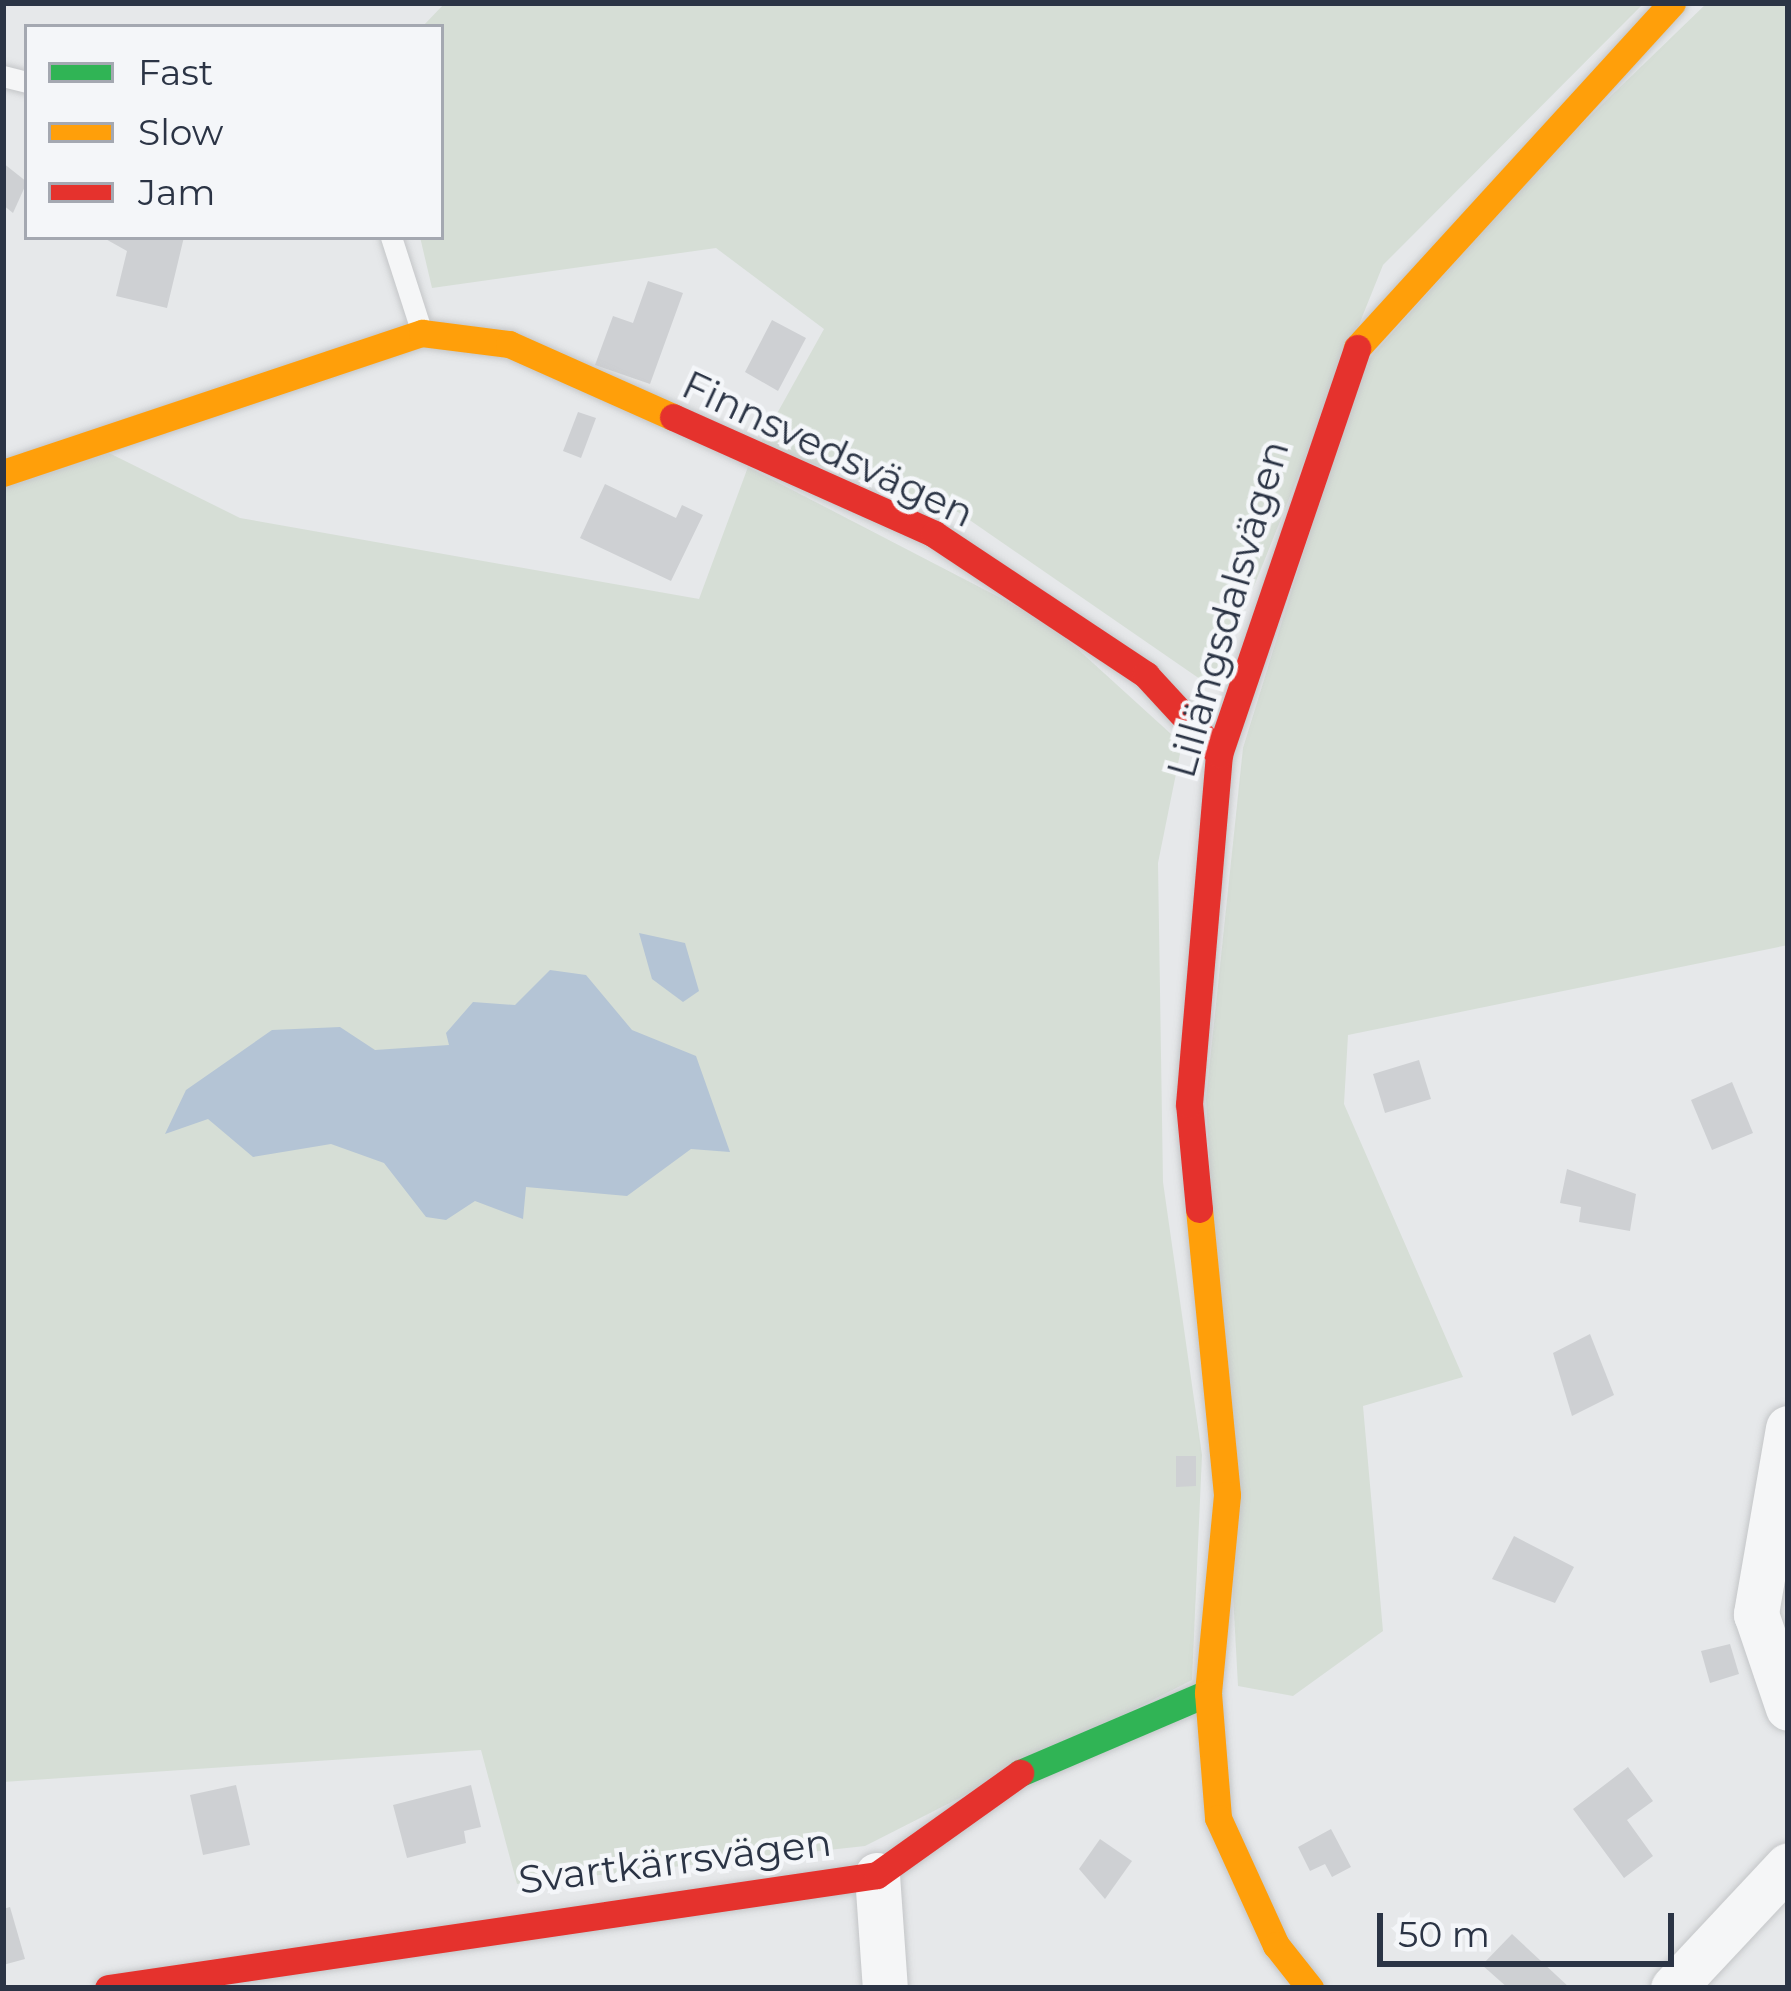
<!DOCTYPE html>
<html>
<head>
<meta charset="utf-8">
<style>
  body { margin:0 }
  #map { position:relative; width:1791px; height:1991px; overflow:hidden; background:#e6e8ea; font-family:Montserrat,sans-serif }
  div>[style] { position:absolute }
  .green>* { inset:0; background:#d6ded6 }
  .water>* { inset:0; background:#b4c4d5 }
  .building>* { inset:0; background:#ced0d3 }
  .roads { filter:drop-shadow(0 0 3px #c4c6c8) drop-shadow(0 0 3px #c4c6c8) }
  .lane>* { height:21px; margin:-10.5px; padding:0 10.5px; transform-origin:10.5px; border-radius:10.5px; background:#f5f6f7 }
  .street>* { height:45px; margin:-22.5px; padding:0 22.5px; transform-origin:22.5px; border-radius:22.5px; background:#f5f6f7 }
  .fast>* { height:27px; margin:-13.5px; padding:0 13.5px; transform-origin:13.5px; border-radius:13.5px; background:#30b455 }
  .slow>* { height:27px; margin:-13.5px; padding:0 13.5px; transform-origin:13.5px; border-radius:13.5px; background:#ff9f0a }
  .jam>* { height:27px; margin:-13.5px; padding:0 13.5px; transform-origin:13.5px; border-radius:13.5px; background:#e5322d }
  span { translate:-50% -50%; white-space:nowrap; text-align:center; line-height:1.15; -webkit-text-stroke:9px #f4f6f9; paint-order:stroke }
  .street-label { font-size:39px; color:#2b3445 }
  .frame { position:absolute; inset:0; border:6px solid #2b3445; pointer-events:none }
  .legend { position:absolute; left:24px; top:24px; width:420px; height:216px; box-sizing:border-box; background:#f4f6f9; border:3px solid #a4a8b1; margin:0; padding:15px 21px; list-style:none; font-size:36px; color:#2b3445 }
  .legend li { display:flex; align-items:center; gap:24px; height:60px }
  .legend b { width:60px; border:3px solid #a4a8b1 }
  .scale { position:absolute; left:1377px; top:1913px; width:297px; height:54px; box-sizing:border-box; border:6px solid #2b3445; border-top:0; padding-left:15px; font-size:36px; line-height:42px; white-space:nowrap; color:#2b3445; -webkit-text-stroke:9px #f4f6f9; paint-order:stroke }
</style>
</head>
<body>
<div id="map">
  <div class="green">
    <i style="clip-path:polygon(445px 3px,1644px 3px,1383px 265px,1213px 688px,958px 512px,759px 446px,824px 329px,716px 248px,432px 288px,420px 237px,441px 237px,441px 27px,422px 27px)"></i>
    <i style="clip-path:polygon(1707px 3px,1788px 3px,1788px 945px,1348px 1035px,1344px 1104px,1463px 1377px,1363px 1406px,1383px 1631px,1293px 1696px,1238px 1686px,1206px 1099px,1243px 748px,1360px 369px,1556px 149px)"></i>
    <i style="clip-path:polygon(101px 449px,240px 518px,699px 599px,748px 467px,1049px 623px,1182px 744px,1158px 863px,1163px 1182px,1202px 1455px,1192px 1680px,865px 1846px,517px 1884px,481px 1750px,3px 1782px,3px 482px)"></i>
  </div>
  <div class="water">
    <i style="clip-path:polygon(639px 933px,685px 943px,699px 991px,683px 1002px,652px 979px)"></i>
    <i style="clip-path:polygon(550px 970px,586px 975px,632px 1030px,696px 1056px,730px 1152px,691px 1149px,627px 1196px,526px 1187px,523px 1219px,475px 1201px,446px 1220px,426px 1217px,384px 1163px,331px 1144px,253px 1157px,208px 1119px,165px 1134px,186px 1090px,272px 1030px,340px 1027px,375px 1050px,449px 1045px,446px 1033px,473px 1002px,515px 1005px)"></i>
  </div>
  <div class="building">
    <i style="clip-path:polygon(3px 163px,27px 182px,13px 213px,3px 205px)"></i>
    <i style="clip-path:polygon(102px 237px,184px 237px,167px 308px,116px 296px,127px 251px)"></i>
    <i style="clip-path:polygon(648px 281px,683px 293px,650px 384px,595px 365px,613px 316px,633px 323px)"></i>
    <i style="clip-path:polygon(772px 320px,806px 338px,778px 391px,745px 372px)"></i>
    <i style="clip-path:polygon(578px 412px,596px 418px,581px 458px,563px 451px)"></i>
    <i style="clip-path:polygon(605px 484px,676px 518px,682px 505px,703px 515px,671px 581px,580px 538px)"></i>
    <i style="clip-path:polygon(1419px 1060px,1431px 1099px,1385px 1113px,1373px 1074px)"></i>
    <i style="clip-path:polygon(1732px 1082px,1753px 1133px,1712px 1150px,1691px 1100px)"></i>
    <i style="clip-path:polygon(1567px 1169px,1636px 1194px,1630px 1231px,1579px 1222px,1581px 1207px,1560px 1203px)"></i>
    <i style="clip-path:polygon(1590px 1334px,1614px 1395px,1572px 1416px,1553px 1353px)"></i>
    <i style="clip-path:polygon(1176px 1456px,1196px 1456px,1196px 1486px,1176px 1487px)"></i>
    <i style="clip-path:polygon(1514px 1536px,1574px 1567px,1555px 1603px,1492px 1579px)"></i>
    <i style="clip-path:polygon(1730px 1644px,1739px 1674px,1710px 1683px,1701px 1651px)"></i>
    <i style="clip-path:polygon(1628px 1767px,1653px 1801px,1627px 1820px,1653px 1856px,1624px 1878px,1573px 1809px)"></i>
    <i style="clip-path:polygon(236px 1785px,250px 1845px,203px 1855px,190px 1795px)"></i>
    <i style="clip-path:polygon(471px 1785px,481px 1827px,464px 1831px,466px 1843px,407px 1858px,393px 1805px)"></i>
    <i style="clip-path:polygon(1331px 1829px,1351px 1867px,1332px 1877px,1325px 1864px,1310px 1871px,1298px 1847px)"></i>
    <i style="clip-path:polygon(1100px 1839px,1132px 1861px,1105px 1899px,1079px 1869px)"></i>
    <i style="clip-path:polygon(10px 1907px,25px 1959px,3px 1965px,3px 1909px)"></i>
    <i style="clip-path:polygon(1512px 1934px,1570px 1988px,1508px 1988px,1482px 1965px)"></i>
  </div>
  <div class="roads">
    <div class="lane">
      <i style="left:3px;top:76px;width:25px;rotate:14deg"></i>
      <i style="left:391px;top:237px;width:95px;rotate:72.1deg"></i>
    </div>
    <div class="street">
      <i style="left:1788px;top:1428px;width:189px;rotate:99.8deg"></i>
      <i style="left:1756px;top:1614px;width:99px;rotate:71.2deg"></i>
      <i style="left:877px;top:1875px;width:113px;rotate:86deg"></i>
      <i style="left:1673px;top:1988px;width:168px;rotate:-46.9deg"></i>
    </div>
    <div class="fast">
      <i style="left:1020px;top:1773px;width:204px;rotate:-23.1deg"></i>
    </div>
    <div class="slow">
      <i style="left:1357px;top:348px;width:467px;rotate:-47.6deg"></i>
      <i style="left:3px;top:473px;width:442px;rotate:-18.5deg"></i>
      <i style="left:422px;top:333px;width:88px;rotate:7.2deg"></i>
      <i style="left:509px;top:344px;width:180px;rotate:24deg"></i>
      <i style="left:1199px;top:1209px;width:287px;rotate:84.4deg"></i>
      <i style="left:1227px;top:1495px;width:199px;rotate:95.5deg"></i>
      <i style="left:1208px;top:1693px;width:125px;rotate:85.4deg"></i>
      <i style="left:1218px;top:1818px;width:140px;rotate:65.5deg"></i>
      <i style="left:1276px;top:1945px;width:55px;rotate:51.7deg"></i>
    </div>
    <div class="jam">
      <i style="left:673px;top:417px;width:286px;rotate:24.1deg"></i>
      <i style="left:934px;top:534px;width:255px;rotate:33.6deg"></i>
      <i style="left:1146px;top:675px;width:108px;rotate:47.3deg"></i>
      <i style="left:1199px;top:1209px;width:105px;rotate:-95.4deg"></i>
      <i style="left:1189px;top:1104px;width:351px;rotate:-85.1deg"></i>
      <i style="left:1219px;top:754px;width:429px;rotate:-71.2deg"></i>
      <i style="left:108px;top:1988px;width:777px;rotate:-8.36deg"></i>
      <i style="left:877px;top:1875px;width:176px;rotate:-35.5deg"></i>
    </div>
  </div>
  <div class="street-label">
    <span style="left:828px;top:449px;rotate:25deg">Finnsvedsvägen</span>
    <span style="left:1228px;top:609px;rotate:-74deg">Lillängsdalsvägen</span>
    <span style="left:675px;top:1861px;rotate:-7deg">Svartkärrsvägen</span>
  </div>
  <div class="frame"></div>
  <ul class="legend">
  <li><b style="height:15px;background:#30b455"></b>Fast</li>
  <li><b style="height:15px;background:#ff9f0a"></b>Slow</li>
  <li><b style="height:15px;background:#e5322d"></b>Jam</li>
  </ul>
  <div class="scale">50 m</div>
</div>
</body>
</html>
